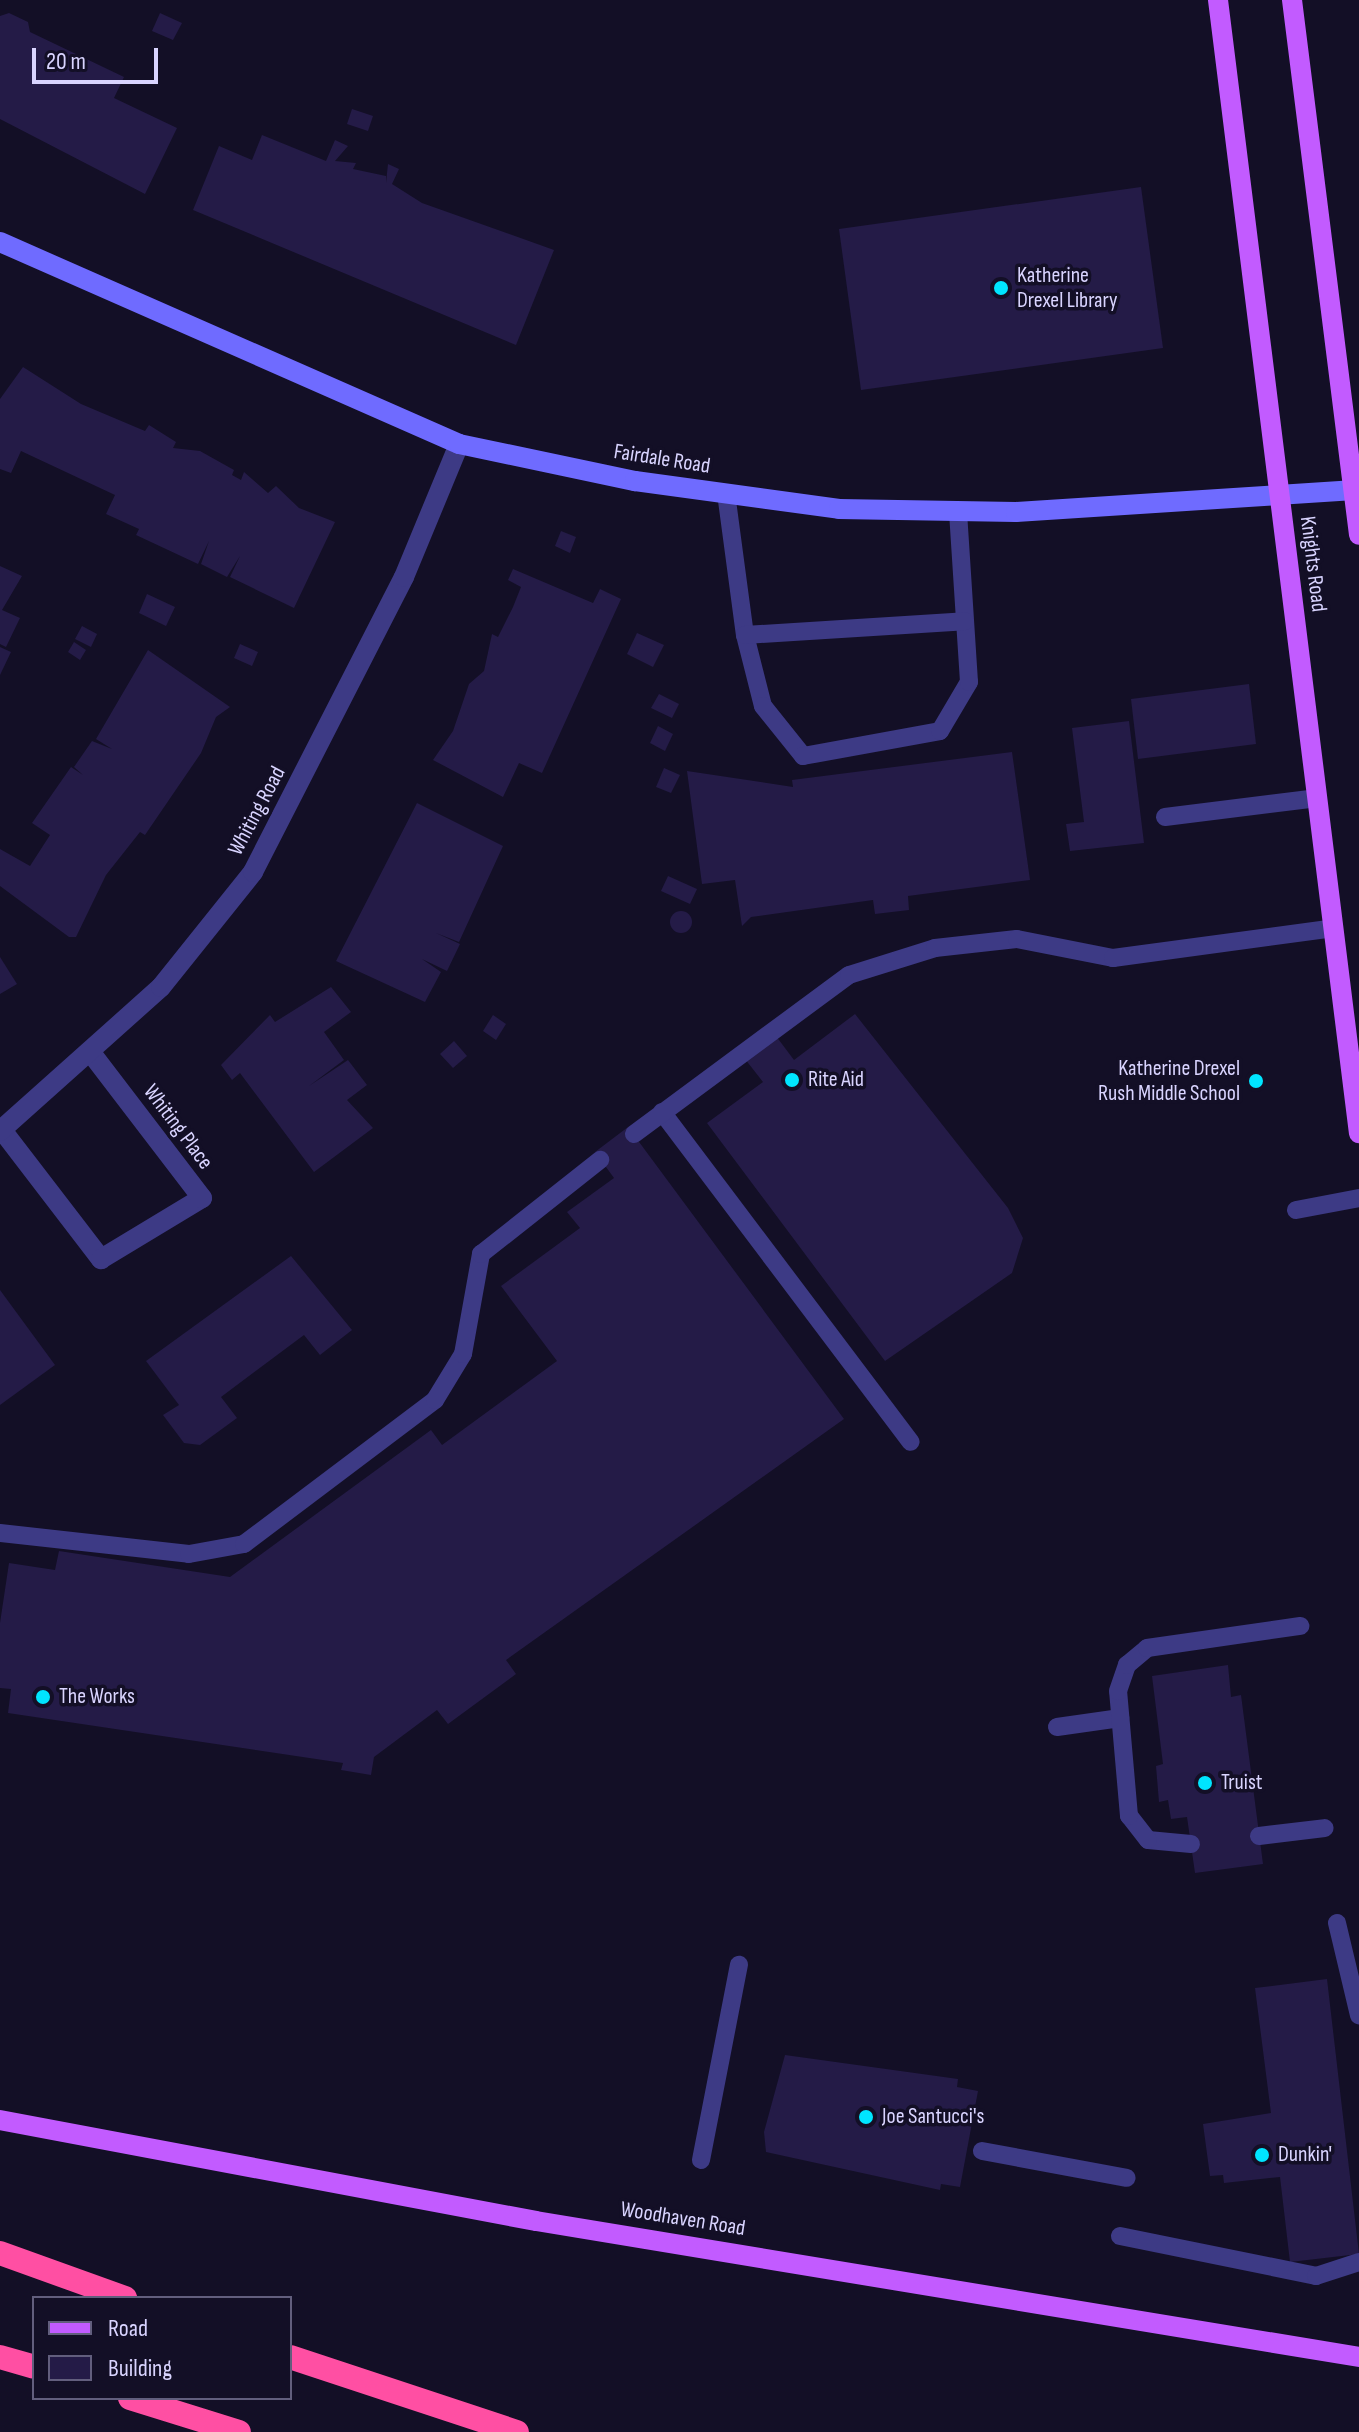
<!DOCTYPE html>
<html>
<head>
<meta charset="utf-8">
<style>
  body { margin:0 }
  #map { position:relative; width:1359px; height:2432px; overflow:hidden; background:#130f26; font-family:"Sofia Sans Condensed",sans-serif }
  div>[style] { position:absolute }
  .building>* { inset:0; background:#241b47 }
  .round { border-radius:50% }
  .lane>* { height:18px; margin:-9px; padding:0 9px; transform-origin:9px; border-radius:9px; background:#3d3a85 }
  .street>* { height:20px; margin:-10px; padding:0 10px; transform-origin:10px; border-radius:10px; background:#3d3a85 }
  .secondary>* { height:20px; margin:-10px; padding:0 10px; transform-origin:10px; border-radius:10px; background:#6f6bff }
  .primary>* { height:20px; margin:-10px; padding:0 10px; transform-origin:10px; border-radius:10px; background:#c25bff }
  .highway>* { height:24px; margin:-12px; padding:0 12px; transform-origin:12px; border-radius:12px; background:#ff4fa3 }
  .dots>* { width:22px; height:22px; translate:-50% -50%; box-sizing:border-box; border:4px solid #130f26; border-radius:50% }
  span { translate:-50% -50%; white-space:nowrap; text-align:center; line-height:1.15; -webkit-text-stroke:7px #130f26; paint-order:stroke }
  .poi-label { font-size:22px; color:#d9d4ff }
  .left { translate:0 -50%; text-align:left }
  .right { translate:-100% -50%; text-align:right }
  .street-label { font-size:22px; color:#d9d4ff }
  .legend { position:absolute; left:32px; top:2296px; width:260px; height:104px; box-sizing:border-box; background:#130f26; border:2px solid #625e7d; margin:0; padding:10px 14px; list-style:none; font-size:24px; color:#d9d4ff }
  .legend li { display:flex; align-items:center; gap:16px; height:40px }
  .legend b { width:40px; border:2px solid #625e7d }
  .scale { position:absolute; left:32px; top:48px; width:126px; height:36px; box-sizing:border-box; border:4px solid #d9d4ff; border-top:0; padding-left:10px; font-size:24px; line-height:28px; white-space:nowrap; color:#d9d4ff; -webkit-text-stroke:6px #130f26; paint-order:stroke }
</style>
</head>
<body>
<div id="map">
  <div class="building">
    <i style="clip-path:polygon(9px 13px,28px 22px,30px 32px,124px 77px,114px 98px,177px 128px,145px 194px,0 119px,0 16px)"></i>
    <i style="clip-path:polygon(160px 13px,182px 23px,173px 40px,152px 31px)"></i>
    <i style="clip-path:polygon(352px 109px,373px 116px,368px 131px,347px 124px)"></i>
    <i style="clip-path:polygon(262px 135px,326px 161px,335px 140px,348px 146px,335px 161px,356px 163px,353px 169px,386px 176px,386px 183px,388px 164px,399px 169px,392px 184px,422px 203px,554px 250px,516px 345px,193px 210px,219px 146px,252px 160px)"></i>
    <i style="clip-path:polygon(1141px 187px,1163px 348px,861px 390px,839px 229px)"></i>
    <i style="clip-path:polygon(23px 367px,81px 404px,145px 431px,149px 425px,176px 442px,173px 448px,200px 451px,234px 470px,232px 475px,241px 480px,244px 472px,268px 493px,276px 486px,299px 508px,335px 522px,294px 608px,230px 577px,240px 556px,227px 577px,201px 564px,209px 541px,198px 564px,136px 535px,139px 529px,106px 514px,115px 495px,21px 451px,11px 473px,0 469px,0 399px)"></i>
    <i style="clip-path:polygon(561px 531px,576px 537px,570px 553px,555px 546px)"></i>
    <i style="clip-path:polygon(0 566px,22px 576px,2px 610px,20px 618px,6px 647px,0 644px)"></i>
    <i style="clip-path:polygon(513px 569px,593px 603px,600px 589px,621px 599px,542px 773px,519px 763px,503px 797px,433px 760px,453px 731px,469px 684px,484px 671px,492px 634px,498px 637px,513px 607px,521px 587px,508px 580px)"></i>
    <i style="clip-path:polygon(147px 594px,175px 607px,166px 626px,139px 613px)"></i>
    <i style="clip-path:polygon(82px 626px,97px 634px,91px 647px,75px 639px)"></i>
    <i style="clip-path:polygon(637px 633px,664px 645px,653px 667px,627px 654px)"></i>
    <i style="clip-path:polygon(74px 642px,86px 650px,80px 660px,68px 652px)"></i>
    <i style="clip-path:polygon(240px 644px,258px 652px,252px 666px,234px 658px)"></i>
    <i style="clip-path:polygon(0 647px,11px 652px,0 675px)"></i>
    <i style="clip-path:polygon(148px 650px,230px 707px,216px 717px,201px 753px,145px 835px,140px 832px,106px 875px,76px 937px,69px 937px,0 886px,0 849px,30px 866px,50px 835px,32px 823px,71px 767px,83px 775px,74px 767px,92px 741px,112px 749px,96px 739px)"></i>
    <i style="clip-path:polygon(1249px 684px,1256px 744px,1138px 759px,1131px 699px)"></i>
    <i style="clip-path:polygon(659px 694px,679px 704px,672px 718px,651px 708px)"></i>
    <i style="clip-path:polygon(1129px 721px,1144px 843px,1070px 851px,1066px 824px,1084px 822px,1072px 728px)"></i>
    <i style="clip-path:polygon(658px 726px,673px 734px,665px 751px,650px 743px)"></i>
    <i style="clip-path:polygon(1012px 752px,1030px 880px,908px 896px,909px 910px,875px 914px,873px 900px,751px 917px,742px 926px,735px 880px,702px 884px,687px 771px,793px 787px,792px 780px)"></i>
    <i style="clip-path:polygon(664px 768px,680px 775px,671px 793px,656px 787px)"></i>
    <i style="clip-path:polygon(417px 803px,503px 846px,459px 942px,436px 933px,460px 944px,447px 971px,422px 959px,441px 972px,425px 1002px,336px 961px)"></i>
    <i style="clip-path:polygon(668px 876px,697px 889px,690px 904px,661px 891px)"></i>
    <i class="round" style="left:670px;top:911px;width:22px;height:22px"></i>
    <i style="clip-path:polygon(0 957px,17px 984px,0 994px)"></i>
    <i style="clip-path:polygon(331px 987px,351px 1012px,324px 1032px,344px 1060px,309px 1086px,348px 1060px,367px 1085px,347px 1100px,373px 1128px,314px 1172px,240px 1073px,232px 1080px,221px 1065px,270px 1015px,275px 1022px)"></i>
    <i style="clip-path:polygon(855px 1014px,1008px 1208px,1023px 1238px,1012px 1273px,885px 1361px,707px 1123px,763px 1082px,745px 1059px,776px 1036px,794px 1060px)"></i>
    <i style="clip-path:polygon(493px 1015px,506px 1024px,496px 1040px,483px 1031px)"></i>
    <i style="clip-path:polygon(454px 1041px,467px 1056px,453px 1068px,440px 1054px)"></i>
    <i style="clip-path:polygon(628px 1127px,844px 1419px,506px 1660px,516px 1674px,448px 1724px,437px 1710px,374px 1757px,371px 1775px,341px 1770px,343px 1763px,8px 1713px,11px 1689px,0 1688px,0 1623px,9px 1563px,55px 1570px,59px 1551px,230px 1577px,431px 1430px,442px 1445px,557px 1361px,501px 1286px,580px 1228px,567px 1212px,614px 1178px,595px 1152px)"></i>
    <i style="clip-path:polygon(291px 1256px,352px 1330px,320px 1355px,304px 1335px,221px 1397px,237px 1418px,200px 1445px,184px 1443px,163px 1415px,179px 1405px,146px 1361px)"></i>
    <i style="clip-path:polygon(0 1290px,55px 1365px,0 1405px)"></i>
    <i style="clip-path:polygon(1228px 1665px,1231px 1697px,1241px 1695px,1263px 1864px,1195px 1873px,1187px 1817px,1171px 1819px,1168px 1800px,1159px 1802px,1156px 1766px,1163px 1764px,1152px 1676px)"></i>
    <i style="clip-path:polygon(1327px 1979px,1359px 2254px,1290px 2262px,1280px 2177px,1224px 2183px,1223px 2175px,1210px 2176px,1203px 2124px,1271px 2113px,1255px 1988px)"></i>
    <i style="clip-path:polygon(785px 2055px,958px 2079px,957px 2087px,978px 2091px,960px 2187px,941px 2184px,940px 2190px,766px 2152px,764px 2132px)"></i>
  </div>
  <div class="lane">
    <i style="left:726px;top:493px;width:143px;rotate:82.4deg"></i>
    <i style="left:745px;top:635px;width:73px;rotate:75.8deg"></i>
    <i style="left:763px;top:706px;width:64px;rotate:51.3deg"></i>
    <i style="left:803px;top:756px;width:139px;rotate:-10.3deg"></i>
    <i style="left:940px;top:731px;width:57px;rotate:-59.4deg"></i>
    <i style="left:969px;top:682px;width:171px;rotate:-93.7deg"></i>
    <i style="left:745px;top:635px;width:220px;rotate:-3.6deg"></i>
    <i style="left:1165px;top:817px;width:154px;rotate:-7.1deg"></i>
    <i style="left:662px;top:1112px;width:413px;rotate:53deg"></i>
    <i style="left:634px;top:1134px;width:267px;rotate:-36.5deg"></i>
    <i style="left:849px;top:975px;width:90px;rotate:-17.4deg"></i>
    <i style="left:935px;top:948px;width:82px;rotate:-6.3deg"></i>
    <i style="left:1017px;top:939px;width:98px;rotate:11.2deg"></i>
    <i style="left:1113px;top:958px;width:223px;rotate:-7.7deg"></i>
    <i style="left:1296px;top:1210px;width:64px;rotate:-10.8deg"></i>
    <i style="left:0;top:1533px;width:190px;rotate:6.3deg"></i>
    <i style="left:189px;top:1554px;width:56px;rotate:-10.3deg"></i>
    <i style="left:244px;top:1544px;width:239px;rotate:-37deg"></i>
    <i style="left:435px;top:1400px;width:54px;rotate:-58.7deg"></i>
    <i style="left:463px;top:1354px;width:102px;rotate:-79.8deg"></i>
    <i style="left:481px;top:1254px;width:152px;rotate:-38.3deg"></i>
    <i style="left:1057px;top:1727px;width:64px;rotate:-8.1deg"></i>
    <i style="left:1259px;top:1836px;width:66px;rotate:-6.9deg"></i>
    <i style="left:1191px;top:1844px;width:43px;rotate:-174.7deg"></i>
    <i style="left:1148px;top:1840px;width:31px;rotate:-128deg"></i>
    <i style="left:1129px;top:1816px;width:125px;rotate:-95deg"></i>
    <i style="left:1118px;top:1691px;width:28px;rotate:-71deg"></i>
    <i style="left:1127px;top:1665px;width:26px;rotate:-40deg"></i>
    <i style="left:1147px;top:1648px;width:155px;rotate:-8.2deg"></i>
    <i style="left:1337px;top:1923px;width:95px;rotate:76.6deg"></i>
    <i style="left:982px;top:2151px;width:147px;rotate:10.5deg"></i>
    <i style="left:701px;top:2160px;width:199px;rotate:-79deg"></i>
    <i style="left:1120px;top:2236px;width:200px;rotate:11.5deg"></i>
    <i style="left:1316px;top:2276px;width:45px;rotate:-18deg"></i>
  </div>
  <div class="street">
    <i style="left:2px;top:1130px;width:163px;rotate:52.5deg"></i>
    <i style="left:101px;top:1259px;width:118px;rotate:-31.1deg"></i>
    <i style="left:202px;top:1198px;width:183px;rotate:-127.4deg"></i>
    <i style="left:0;top:1131px;width:216px;rotate:-41.8deg"></i>
    <i style="left:161px;top:987px;width:147px;rotate:-51.3deg"></i>
    <i style="left:253px;top:872px;width:331px;rotate:-62.9deg"></i>
    <i style="left:404px;top:577px;width:144px;rotate:-67.5deg"></i>
  </div>
  <div class="secondary">
    <i style="left:0;top:242px;width:501px;rotate:23.75deg"></i>
    <i style="left:459px;top:444px;width:180px;rotate:11.9deg"></i>
    <i style="left:635px;top:481px;width:206px;rotate:7.8deg"></i>
    <i style="left:839px;top:509px;width:177px;rotate:1deg"></i>
    <i style="left:1016px;top:512px;width:344px;rotate:-3.7deg"></i>
  </div>
  <div class="primary">
    <i style="left:1218px;top:0;width:1142px;rotate:82.91deg"></i>
    <i style="left:1292px;top:0;width:539px;rotate:82.86deg"></i>
    <i style="left:0;top:2120px;width:545px;rotate:10.67deg"></i>
    <i style="left:536px;top:2221px;width:834px;rotate:9.38deg"></i>
  </div>
  <div class="highway">
    <i style="left:0;top:2253px;width:133px;rotate:19.8deg"></i>
    <i style="left:0;top:2357px;width:35px;rotate:16deg"></i>
    <i style="left:290px;top:2357px;width:239px;rotate:18.3deg"></i>
    <i style="left:130px;top:2398px;width:114px;rotate:17.3deg"></i>
  </div>
  <div class="dots">
    <i style="left:1001px;top:288px;background:#00e5ff"></i>
    <i style="left:792px;top:1080px;background:#00e5ff"></i>
    <i style="left:1256px;top:1081px;background:#00e5ff"></i>
    <i style="left:43px;top:1697px;background:#00e5ff"></i>
    <i style="left:1205px;top:1783px;background:#00e5ff"></i>
    <i style="left:866px;top:2117px;background:#00e5ff"></i>
    <i style="left:1262px;top:2155px;background:#00e5ff"></i>
  </div>
  <div class="poi-label">
    <span class="left" style="left:1017px;top:288px">Katherine<br>Drexel Library</span>
    <span class="right" style="left:1240px;top:1081px">Katherine Drexel<br>Rush Middle School</span>
    <span class="left" style="left:808px;top:1080px">Rite Aid</span>
    <span class="left" style="left:59px;top:1697px">The Works</span>
    <span class="left" style="left:1221px;top:1783px">Truist</span>
    <span class="left" style="left:882px;top:2117px">Joe Santucci's</span>
    <span class="left" style="left:1278px;top:2155px">Dunkin'</span>
  </div>
  <div class="street-label">
    <span style="left:662px;top:459px;rotate:9deg">Fairdale Road</span>
    <span style="left:1313px;top:564px;rotate:83deg">Knights Road</span>
    <span style="left:257px;top:811px;rotate:-62deg">Whiting Road</span>
    <span style="left:178px;top:1127px;rotate:53deg">Whiting Place</span>
    <span style="left:683px;top:2219px;rotate:9deg">Woodhaven Road</span>
  </div>
  <ul class="legend">
  <li><b style="height:10px;background:#c25bff"></b>Road</li>
  <li><b style="height:22px;background:#241b47"></b>Building</li>
  </ul>
  <div class="scale">20 m</div>
</div>
</body>
</html>
